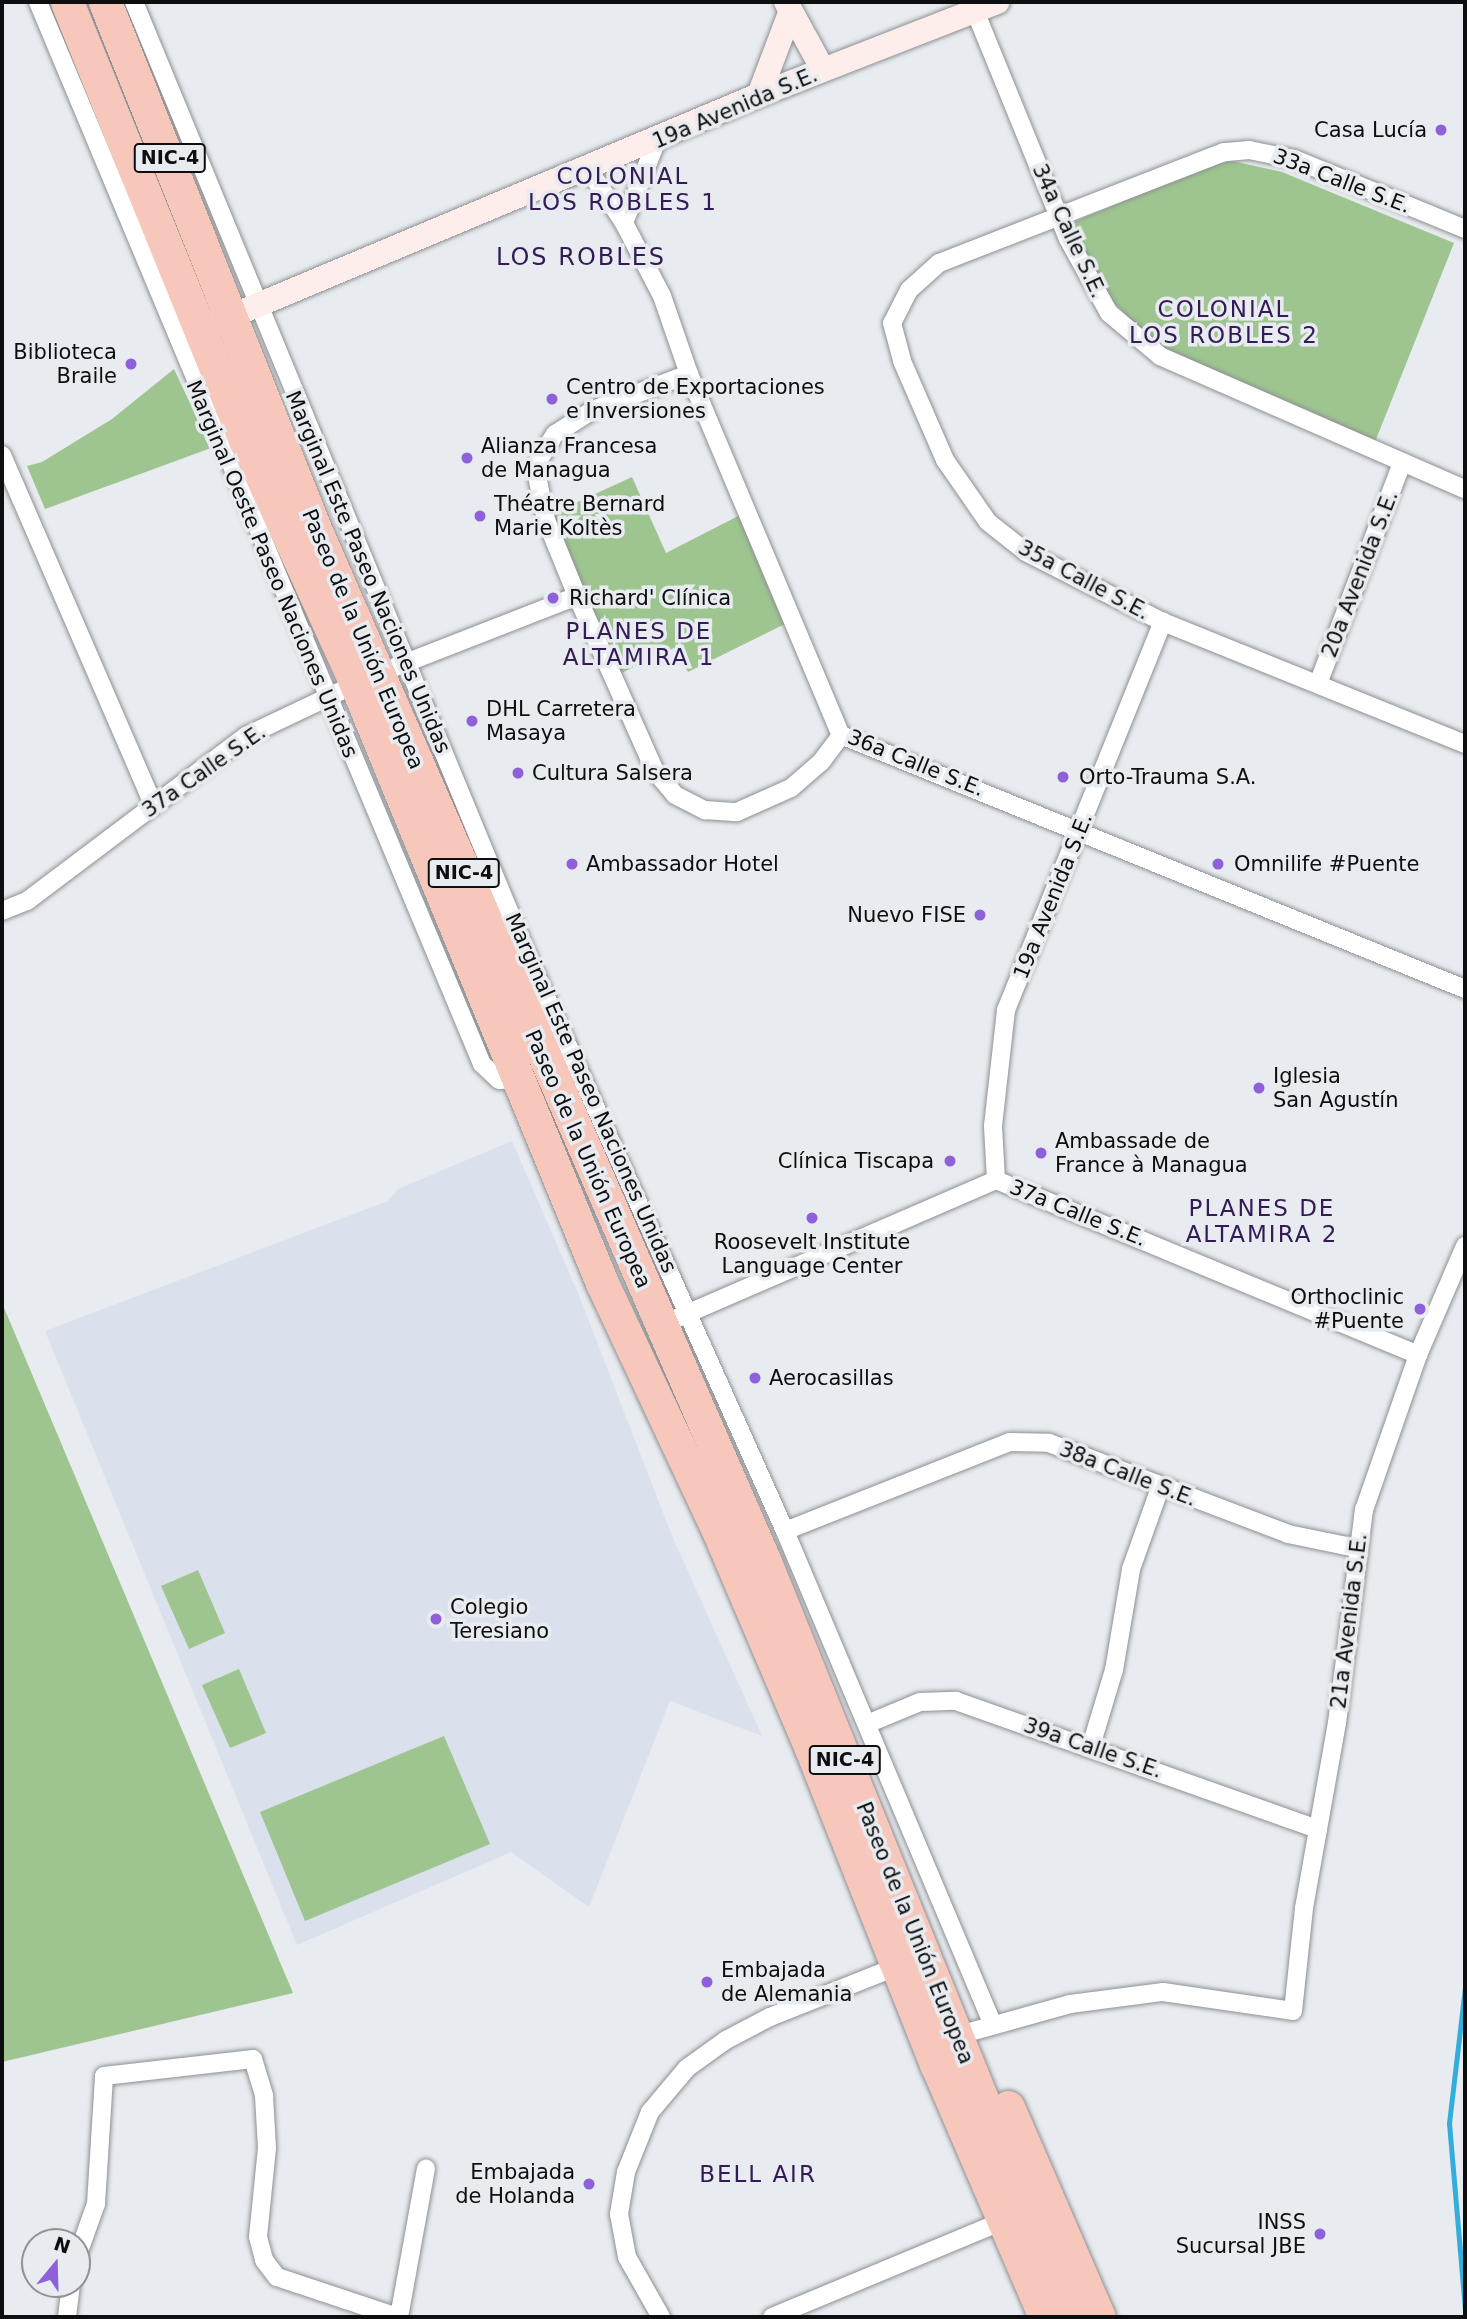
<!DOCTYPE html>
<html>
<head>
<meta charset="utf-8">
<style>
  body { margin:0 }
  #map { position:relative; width:1467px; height:2319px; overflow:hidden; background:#e8ebef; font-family:"DejaVu Sans",sans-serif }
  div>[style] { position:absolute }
  .built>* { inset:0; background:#dae1ec }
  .green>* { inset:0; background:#9ec590 }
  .stream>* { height:5px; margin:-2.5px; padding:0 2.5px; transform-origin:2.5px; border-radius:2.5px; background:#33addb }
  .roads { filter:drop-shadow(0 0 2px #8d9093) drop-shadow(0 0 2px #8d9093) }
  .street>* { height:18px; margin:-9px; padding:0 9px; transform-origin:9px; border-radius:9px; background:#fff }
  .secondary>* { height:24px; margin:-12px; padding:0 12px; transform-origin:12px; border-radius:12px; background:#fdeeeb }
  .highway>* { height:33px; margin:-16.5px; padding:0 16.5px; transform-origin:16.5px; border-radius:16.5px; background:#f7c7bc }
  .dots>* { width:19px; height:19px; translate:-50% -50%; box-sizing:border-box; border:4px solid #e8ebef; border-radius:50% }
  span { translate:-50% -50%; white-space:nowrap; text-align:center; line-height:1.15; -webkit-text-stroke:7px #e8ebef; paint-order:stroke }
  .shield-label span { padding:2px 5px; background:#e8ebef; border:2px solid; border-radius:5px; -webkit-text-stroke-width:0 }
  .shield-label { font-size:19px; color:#0d0e0f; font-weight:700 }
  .street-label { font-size:21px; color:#0d0e0f }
  .poi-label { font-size:21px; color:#0d0e0f }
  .right { translate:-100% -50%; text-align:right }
  .left { translate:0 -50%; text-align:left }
  .neighbourhood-label { font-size:23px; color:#331c55; letter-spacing:2px }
  .quarter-label { font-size:24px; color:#331c55; letter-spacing:2px }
  .frame { position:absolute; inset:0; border:4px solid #0d0e0f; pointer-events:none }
  .north { position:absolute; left:21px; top:2228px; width:70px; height:70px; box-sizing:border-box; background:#e8ebef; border:2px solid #909395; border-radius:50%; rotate:19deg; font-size:19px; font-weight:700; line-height:28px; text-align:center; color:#0d0e0f }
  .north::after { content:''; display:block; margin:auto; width:24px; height:32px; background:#8e60d9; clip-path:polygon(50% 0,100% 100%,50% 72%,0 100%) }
</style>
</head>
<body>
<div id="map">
  <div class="built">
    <i style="clip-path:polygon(512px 1141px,580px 1298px,672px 1536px,762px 1736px,670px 1701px,589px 1907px,511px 1852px,297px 1945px,45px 1331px,388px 1201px,398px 1189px)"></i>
  </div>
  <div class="green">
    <i style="clip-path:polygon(1232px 161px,1282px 172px,1454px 243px,1375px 442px,1174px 355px,1153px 341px,1111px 300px,1071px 223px,1209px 166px)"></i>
    <i style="clip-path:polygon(174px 369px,211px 448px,45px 509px,27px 466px,42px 462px,112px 419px)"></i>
    <i style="clip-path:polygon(632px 477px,666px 553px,746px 512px,791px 621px,688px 672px,674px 648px,613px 677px,545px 517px)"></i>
    <i style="clip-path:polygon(2px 1303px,293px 1993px,2px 2062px)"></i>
    <i style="clip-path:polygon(198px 1570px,225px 1633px,189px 1649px,161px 1586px)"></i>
    <i style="clip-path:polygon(239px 1669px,266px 1733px,230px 1748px,202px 1685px)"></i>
    <i style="clip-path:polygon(444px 1736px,490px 1844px,305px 1921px,260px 1812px)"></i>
  </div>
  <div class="stream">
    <i style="left:1465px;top:1987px;width:137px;rotate:96.7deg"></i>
    <i style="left:1449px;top:2123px;width:189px;rotate:85.1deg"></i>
  </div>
  <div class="roads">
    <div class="street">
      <i style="left:38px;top:2px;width:1151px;rotate:67.31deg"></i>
      <i style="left:482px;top:1064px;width:23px;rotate:43deg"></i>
      <i style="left:499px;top:1080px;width:25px;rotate:-2deg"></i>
      <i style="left:134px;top:2px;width:1028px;rotate:67.58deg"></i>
      <i style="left:526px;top:952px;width:634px;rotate:65.9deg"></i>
      <i style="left:785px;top:1531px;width:536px;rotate:67.17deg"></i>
      <i style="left:975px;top:11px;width:246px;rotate:67.8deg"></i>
      <i style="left:1068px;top:239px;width:85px;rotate:61deg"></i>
      <i style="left:1109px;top:313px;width:67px;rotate:40.1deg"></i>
      <i style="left:1160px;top:356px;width:333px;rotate:23.6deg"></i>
      <i style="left:588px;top:169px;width:65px;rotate:56.3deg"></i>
      <i style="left:624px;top:223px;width:82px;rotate:62.5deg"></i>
      <i style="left:662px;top:296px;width:83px;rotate:70.9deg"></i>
      <i style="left:689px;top:374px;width:392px;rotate:67.2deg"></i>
      <i style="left:841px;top:735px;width:674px;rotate:22.15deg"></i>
      <i style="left:624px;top:223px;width:89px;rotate:-68.3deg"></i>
      <i style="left:1465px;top:229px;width:185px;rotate:-157.7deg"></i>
      <i style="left:1294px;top:159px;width:46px;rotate:-168.7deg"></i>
      <i style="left:1249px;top:150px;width:25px;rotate:175deg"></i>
      <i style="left:1224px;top:152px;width:306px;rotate:158.7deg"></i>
      <i style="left:939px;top:263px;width:40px;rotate:138deg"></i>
      <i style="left:909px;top:290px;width:37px;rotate:117deg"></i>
      <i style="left:892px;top:323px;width:39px;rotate:75deg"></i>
      <i style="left:902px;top:361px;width:108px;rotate:66.5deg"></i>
      <i style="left:945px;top:460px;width:75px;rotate:55.3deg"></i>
      <i style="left:988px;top:522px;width:48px;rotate:38.3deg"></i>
      <i style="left:1026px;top:552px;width:154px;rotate:27.1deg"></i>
      <i style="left:1163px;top:622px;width:326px;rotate:22deg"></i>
      <i style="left:689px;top:374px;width:103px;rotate:159.4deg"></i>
      <i style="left:593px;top:410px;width:45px;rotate:147.7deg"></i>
      <i style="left:555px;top:434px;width:38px;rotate:122deg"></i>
      <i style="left:535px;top:466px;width:55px;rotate:78.5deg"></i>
      <i style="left:546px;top:520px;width:82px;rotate:67.8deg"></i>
      <i style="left:577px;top:596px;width:192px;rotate:66deg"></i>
      <i style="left:655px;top:771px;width:31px;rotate:50deg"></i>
      <i style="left:675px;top:795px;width:34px;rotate:27deg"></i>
      <i style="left:705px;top:810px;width:32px;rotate:4deg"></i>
      <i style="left:737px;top:812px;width:59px;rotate:-24deg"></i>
      <i style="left:791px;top:788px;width:40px;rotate:-41deg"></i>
      <i style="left:821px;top:762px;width:34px;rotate:-53deg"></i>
      <i style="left:2px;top:455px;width:382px;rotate:66.6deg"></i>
      <i style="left:395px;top:667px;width:195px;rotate:-21.3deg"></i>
      <i style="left:1318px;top:684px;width:236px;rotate:-69.2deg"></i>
      <i style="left:2px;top:911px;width:27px;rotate:-22deg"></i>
      <i style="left:27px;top:901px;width:274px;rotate:-37deg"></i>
      <i style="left:246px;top:736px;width:128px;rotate:-25.4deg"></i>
      <i style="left:996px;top:1180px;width:54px;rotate:-93.2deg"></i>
      <i style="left:993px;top:1126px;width:117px;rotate:-83.6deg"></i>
      <i style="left:1006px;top:1010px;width:419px;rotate:-68deg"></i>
      <i style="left:661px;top:1325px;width:365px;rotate:-23.4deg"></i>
      <i style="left:996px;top:1180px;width:457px;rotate:22.5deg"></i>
      <i style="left:785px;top:1531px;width:242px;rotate:-21.6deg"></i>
      <i style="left:1010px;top:1442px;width:39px;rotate:1deg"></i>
      <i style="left:1049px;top:1443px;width:256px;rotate:20.8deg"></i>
      <i style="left:1288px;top:1534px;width:69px;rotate:11.6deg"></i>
      <i style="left:867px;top:1724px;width:57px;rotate:-22.5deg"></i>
      <i style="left:920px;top:1702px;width:36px;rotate:-2deg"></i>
      <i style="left:956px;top:1701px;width:384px;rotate:19.5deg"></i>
      <i style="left:1091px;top:1746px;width:79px;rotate:-73.2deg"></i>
      <i style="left:1114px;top:1670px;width:102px;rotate:-80.4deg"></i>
      <i style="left:1131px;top:1569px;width:86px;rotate:-70.3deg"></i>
      <i style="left:970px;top:2032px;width:104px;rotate:-15.6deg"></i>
      <i style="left:1070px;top:2004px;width:94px;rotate:-7.4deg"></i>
      <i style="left:1163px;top:1992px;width:131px;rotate:8.3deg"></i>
      <i style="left:1293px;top:2011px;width:104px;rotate:-83.9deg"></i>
      <i style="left:1304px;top:1908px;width:188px;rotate:-79.9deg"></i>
      <i style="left:1337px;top:1723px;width:215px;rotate:-82.8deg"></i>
      <i style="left:1364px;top:1510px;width:164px;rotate:-70.8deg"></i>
      <i style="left:1418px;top:1355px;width:119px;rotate:-66.7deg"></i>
      <i style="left:77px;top:2257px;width:56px;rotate:-70.3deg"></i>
      <i style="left:96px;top:2204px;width:128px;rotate:-86.4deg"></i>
      <i style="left:104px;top:2076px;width:150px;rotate:-6.5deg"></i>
      <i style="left:253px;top:2059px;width:39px;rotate:73deg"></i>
      <i style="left:264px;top:2096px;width:52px;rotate:86.7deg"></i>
      <i style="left:267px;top:2148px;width:89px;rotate:95.8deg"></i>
      <i style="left:258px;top:2237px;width:24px;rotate:75deg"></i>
      <i style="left:264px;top:2260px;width:21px;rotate:53deg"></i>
      <i style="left:277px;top:2277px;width:126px;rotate:18.4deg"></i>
      <i style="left:67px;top:2317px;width:33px;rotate:-83deg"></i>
      <i style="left:399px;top:2317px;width:151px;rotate:-79.7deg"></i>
      <i style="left:661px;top:2317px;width:69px;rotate:-119.5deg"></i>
      <i style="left:627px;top:2257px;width:44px;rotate:-100.5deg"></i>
      <i style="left:619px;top:2214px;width:43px;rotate:-80.5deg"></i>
      <i style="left:626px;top:2172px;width:65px;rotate:-68.2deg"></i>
      <i style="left:650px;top:2112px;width:57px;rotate:-49.9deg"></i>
      <i style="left:687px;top:2068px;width:48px;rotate:-35.7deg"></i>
      <i style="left:726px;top:2040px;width:50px;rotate:-27.6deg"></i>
      <i style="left:770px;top:2017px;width:138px;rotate:-21.7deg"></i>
      <i style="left:772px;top:2317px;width:239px;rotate:-22.6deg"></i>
    </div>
    <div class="secondary">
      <i style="left:786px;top:2px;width:77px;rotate:61.4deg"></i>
      <i style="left:759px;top:95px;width:88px;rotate:-69.3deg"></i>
      <i style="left:215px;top:323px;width:590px;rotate:-22.74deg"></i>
      <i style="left:759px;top:95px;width:256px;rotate:-21.3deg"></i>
    </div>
    <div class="highway">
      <i style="left:67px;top:2px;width:473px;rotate:67.9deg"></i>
      <i style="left:245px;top:440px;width:268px;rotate:65.5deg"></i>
      <i style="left:356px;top:684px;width:648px;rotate:67.67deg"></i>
      <i style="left:602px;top:1283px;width:271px;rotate:64.9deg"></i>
      <i style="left:717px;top:1528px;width:237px;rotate:66.9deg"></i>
      <i style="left:810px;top:1746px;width:344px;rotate:68.4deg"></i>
      <i style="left:937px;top:2066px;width:273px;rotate:66.7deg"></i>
      <i style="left:105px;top:2px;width:562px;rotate:68.27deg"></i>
      <i style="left:313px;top:524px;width:1132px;rotate:66.47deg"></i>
      <i style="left:765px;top:1562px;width:814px;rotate:68deg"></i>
      <i style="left:1008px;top:2107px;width:229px;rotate:66.6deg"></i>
    </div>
  </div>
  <div class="dots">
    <i style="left:1441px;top:130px;background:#8e60d9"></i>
    <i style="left:131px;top:364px;background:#8e60d9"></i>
    <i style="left:552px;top:399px;background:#8e60d9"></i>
    <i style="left:467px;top:458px;background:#8e60d9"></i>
    <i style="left:480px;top:516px;background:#8e60d9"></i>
    <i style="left:553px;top:598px;background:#8e60d9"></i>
    <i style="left:472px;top:721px;background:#8e60d9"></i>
    <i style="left:518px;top:773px;background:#8e60d9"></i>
    <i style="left:1063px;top:777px;background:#8e60d9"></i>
    <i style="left:572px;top:864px;background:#8e60d9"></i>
    <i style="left:1218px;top:864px;background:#8e60d9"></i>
    <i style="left:980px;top:915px;background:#8e60d9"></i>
    <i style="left:1259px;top:1088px;background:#8e60d9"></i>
    <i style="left:1041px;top:1153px;background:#8e60d9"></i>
    <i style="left:950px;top:1161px;background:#8e60d9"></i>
    <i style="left:812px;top:1218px;background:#8e60d9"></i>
    <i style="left:1420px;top:1309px;background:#8e60d9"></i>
    <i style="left:755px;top:1378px;background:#8e60d9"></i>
    <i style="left:436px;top:1619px;background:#8e60d9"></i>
    <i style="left:707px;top:1982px;background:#8e60d9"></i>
    <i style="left:589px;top:2184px;background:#8e60d9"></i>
    <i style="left:1320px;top:2234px;background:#8e60d9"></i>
  </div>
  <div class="shield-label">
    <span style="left:170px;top:158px">NIC-4</span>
    <span style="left:464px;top:873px">NIC-4</span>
    <span style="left:845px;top:1760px">NIC-4</span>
  </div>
  <div class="street-label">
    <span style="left:735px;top:108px;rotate:-23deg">19a Avenida S.E.</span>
    <span style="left:1342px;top:181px;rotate:21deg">33a Calle S.E.</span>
    <span style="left:1069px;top:231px;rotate:65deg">34a Calle S.E.</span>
    <span style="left:272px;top:569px;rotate:67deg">Marginal Oeste Paseo Naciones Unidas</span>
    <span style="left:368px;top:572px;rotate:67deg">Marginal Este Paseo Naciones Unidas</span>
    <span style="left:1360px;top:574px;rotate:-69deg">20a Avenida S.E.</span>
    <span style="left:1084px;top:580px;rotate:28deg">35a Calle S.E.</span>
    <span style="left:363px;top:639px;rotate:67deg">Paseo de la Unión Europea</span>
    <span style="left:916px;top:763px;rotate:22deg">36a Calle S.E.</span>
    <span style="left:204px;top:771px;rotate:-35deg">37a Calle S.E.</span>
    <span style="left:1053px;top:896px;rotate:-68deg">19a Avenida S.E.</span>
    <span style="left:591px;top:1093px;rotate:66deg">Marginal Este Paseo Naciones Unidas</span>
    <span style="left:588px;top:1159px;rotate:66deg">Paseo de la Unión Europea</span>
    <span style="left:1078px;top:1213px;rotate:22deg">37a Calle S.E.</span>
    <span style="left:1128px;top:1474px;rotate:21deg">38a Calle S.E.</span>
    <span style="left:1349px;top:1621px;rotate:-83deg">21a Avenida S.E.</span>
    <span style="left:1093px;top:1748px;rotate:19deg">39a Calle S.E.</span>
    <span style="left:915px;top:1933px;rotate:68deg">Paseo de la Unión Europea</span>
  </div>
  <div class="poi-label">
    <span class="right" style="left:1427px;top:130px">Casa Lucía</span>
    <span class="right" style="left:117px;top:364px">Biblioteca<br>Braile</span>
    <span class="left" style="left:566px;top:399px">Centro de Exportaciones<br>e Inversiones</span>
    <span class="left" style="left:481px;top:458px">Alianza Francesa<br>de Managua</span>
    <span class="left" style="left:494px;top:516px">Théatre Bernard<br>Marie Koltès</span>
    <span class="left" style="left:569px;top:598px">Richard' Clínica</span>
    <span class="left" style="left:486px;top:721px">DHL Carretera<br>Masaya</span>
    <span class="left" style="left:532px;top:773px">Cultura Salsera</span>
    <span class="left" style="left:1079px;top:777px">Orto-Trauma S.A.</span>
    <span class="left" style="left:586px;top:864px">Ambassador Hotel</span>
    <span class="left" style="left:1234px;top:864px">Omnilife #Puente</span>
    <span class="right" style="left:966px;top:915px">Nuevo FISE</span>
    <span class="left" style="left:1273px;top:1088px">Iglesia<br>San Agustín</span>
    <span class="left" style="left:1055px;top:1153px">Ambassade de<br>France à Managua</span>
    <span class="right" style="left:934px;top:1161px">Clínica Tiscapa</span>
    <span style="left:812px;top:1254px">Roosevelt Institute<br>Language Center</span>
    <span class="right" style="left:1404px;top:1309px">Orthoclinic<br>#Puente</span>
    <span class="left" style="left:769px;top:1378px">Aerocasillas</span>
    <span class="left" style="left:450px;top:1619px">Colegio<br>Teresiano</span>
    <span class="left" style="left:721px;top:1982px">Embajada<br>de Alemania</span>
    <span class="right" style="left:575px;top:2184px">Embajada<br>de Holanda</span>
    <span class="right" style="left:1306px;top:2234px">INSS<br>Sucursal JBE</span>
  </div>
  <div class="neighbourhood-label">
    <span style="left:623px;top:189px">COLONIAL<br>LOS ROBLES 1</span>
    <span style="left:1224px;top:322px">COLONIAL<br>LOS ROBLES 2</span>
    <span style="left:639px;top:644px">PLANES DE<br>ALTAMIRA 1</span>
    <span style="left:1262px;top:1221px">PLANES DE<br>ALTAMIRA 2</span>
    <span style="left:758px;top:2174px">BELL AIR</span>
  </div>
  <div class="quarter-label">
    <span style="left:581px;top:258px">LOS ROBLES</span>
  </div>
  <div class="frame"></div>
  <div class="north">N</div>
</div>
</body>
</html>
